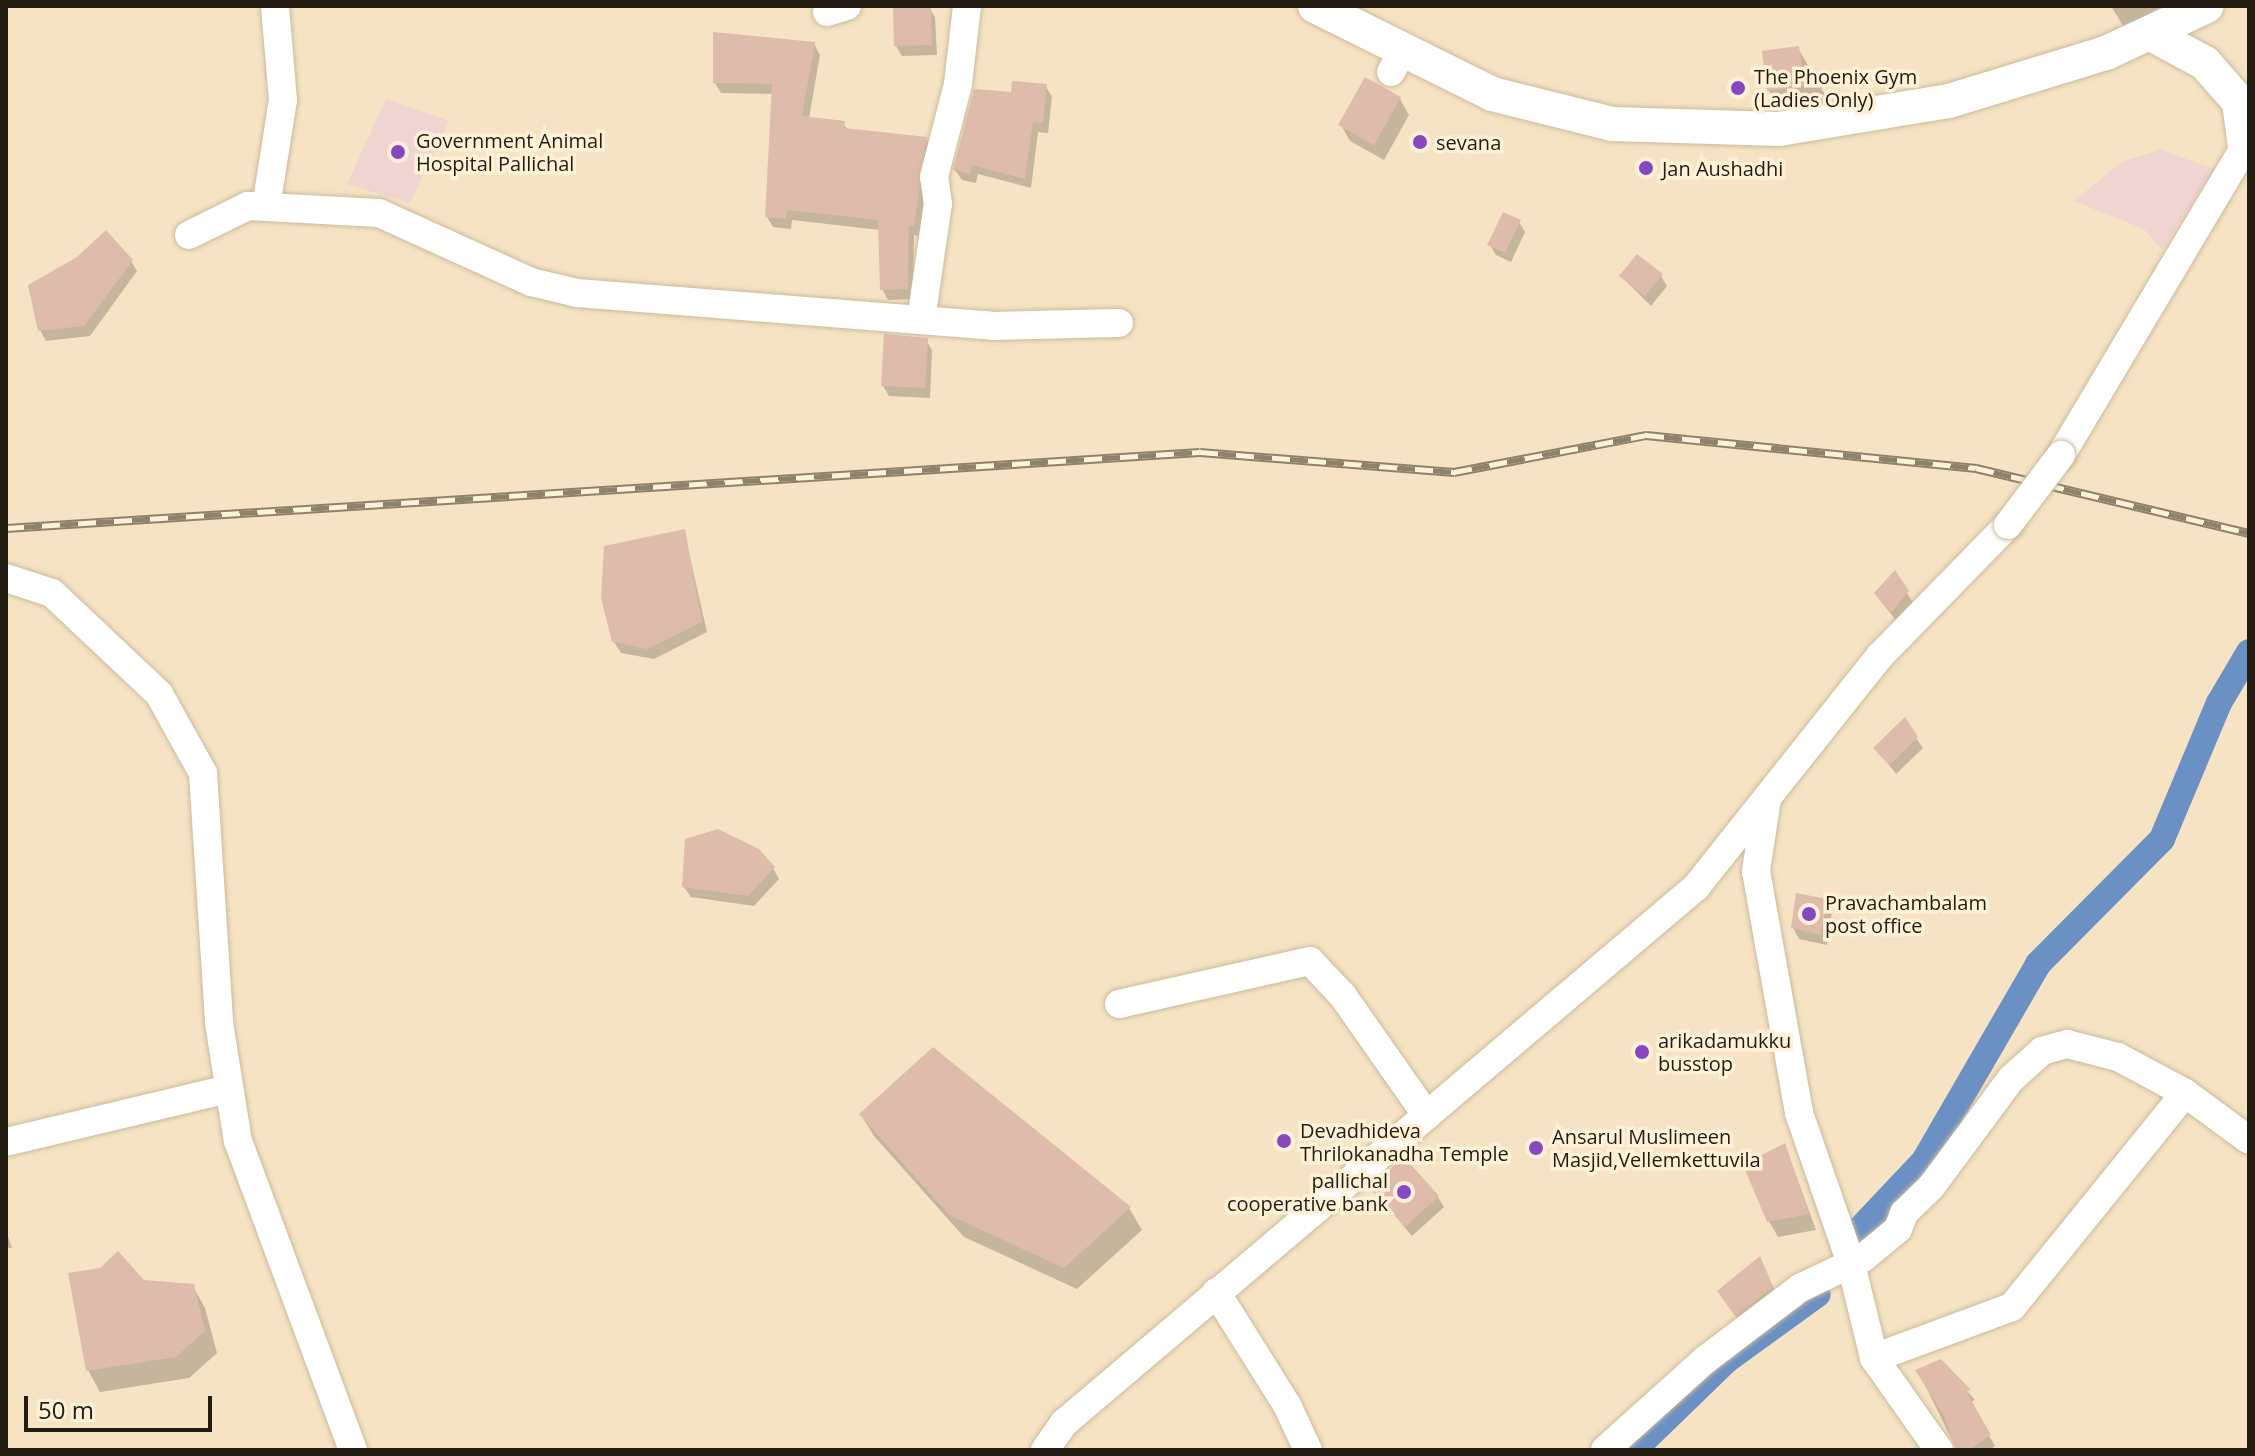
<!DOCTYPE html>
<html>
<head>
<meta charset="utf-8">
<style>
  body { margin:0 }
  #map { position:relative; width:2255px; height:1456px; overflow:hidden; background:#f5e3c3; font-family:"Open Sans",sans-serif }
  div>[style] { position:absolute }
  .medical>* { inset:0; background:#efd4d1 }
  .shadow>* { inset:0; background:#0003 }
  .canal>* { height:26px; margin:-13px; padding:0 13px; transform-origin:13px; border-radius:13px; background:#6b90c4 }
  .building>* { inset:0; background:#dfbbac }
  .roads { filter:drop-shadow(0 0 2px #cbba9b) drop-shadow(0 0 2px #cbba9b) }
  .minor>* { height:28px; margin:-14px; padding:0 14px; transform-origin:14px; border-radius:14px; background:#fff }
  .major>* { height:34px; margin:-17px; padding:0 17px; transform-origin:17px; border-radius:17px; background:#fff }
  .rail>* { height:9px; margin-top:-4.5px; transform-origin:0; background:repeating-linear-gradient(90deg,#fff1d7 0 18px,#8f826d 0 36px); box-sizing:border-box; border-block:2px solid #8f826d }
  .bridges { filter:drop-shadow(0 0 2px #cbba9b) drop-shadow(0 0 2px #cbba9b) }
  .minor-bridge>* { height:28px; margin:-14px; padding:0 14px; transform-origin:14px; border-radius:14px; background:#fff }
  .dots>* { width:22px; height:22px; translate:-50% -50%; box-sizing:border-box; border:4px solid #fff1d7; border-radius:50% }
  span { translate:-50% -50%; white-space:nowrap; text-align:center; line-height:1.15; -webkit-text-stroke:7px #fff1d7; paint-order:stroke }
  .poi-label { font-size:20px; color:#231c11 }
  .left { translate:0 -50%; text-align:left }
  .right { translate:-100% -50%; text-align:right }
  .frame { position:absolute; inset:0; border:8px solid #231c11; pointer-events:none }
  .scale { position:absolute; left:24px; top:1396px; width:188px; height:36px; box-sizing:border-box; border:4px solid #231c11; border-top:0; padding-left:10px; font-size:24px; line-height:28px; white-space:nowrap; color:#231c11; -webkit-text-stroke:6px #fff1d7; paint-order:stroke }
</style>
</head>
<body>
<div id="map">
  <div class="medical">
    <i style="clip-path:polygon(386px 99px,449px 121px,410px 203px,347px 184px)"></i>
    <i style="clip-path:polygon(2161px 150px,2214px 169px,2162px 250px,2144px 229px,2074px 201px,2123px 161px)"></i>
  </div>
  <div class="shadow">
    <i style="clip-path:polygon(2111px 6px,2162px 6px,2125px 29px)"></i>
    <i style="clip-path:polygon(929px 7px,935px 17px,937px 55px,902px 56px,896px 46px)"></i>
    <i style="clip-path:polygon(814px 44px,820px 55px,809px 118px,843px 123px,848px 130px,926px 139px,932px 150px,919px 236px,914px 235px,913px 299px,888px 300px,882px 289px,880px 230px,792px 220px,791px 229px,773px 227px,767px 217px,773px 94px,721px 93px,715px 83px)"></i>
    <i style="clip-path:polygon(1798px 48px,1824px 93px,1829px 130px,1795px 135px,1769px 91px,1764px 53px)"></i>
    <i style="clip-path:polygon(1045px 86px,1052px 96px,1048px 133px,1038px 132px,1031px 188px,978px 174px,976px 183px,962px 180px,955px 170px,1013px 94px)"></i>
    <i style="clip-path:polygon(1400px 99px,1409px 115px,1384px 160px,1350px 141px,1341px 125px)"></i>
    <i style="clip-path:polygon(1519px 222px,1525px 232px,1511px 262px,1496px 255px,1490px 245px)"></i>
    <i style="clip-path:polygon(131px 261px,137px 271px,90px 336px,46px 341px,40px 330px)"></i>
    <i style="clip-path:polygon(1621px 276px,1661px 276px,1667px 286px,1651px 306px)"></i>
    <i style="clip-path:polygon(926px 340px,932px 350px,930px 398px,889px 396px,883px 386px)"></i>
    <i style="clip-path:polygon(684px 531px,707px 632px,654px 659px,621px 653px,614px 642px)"></i>
    <i style="clip-path:polygon(1895px 573px,1913px 603px,1897px 622px,1876px 594px)"></i>
    <i style="clip-path:polygon(1916px 738px,1923px 748px,1896px 774px,1876px 748px)"></i>
    <i style="clip-path:polygon(773px 868px,779px 879px,754px 906px,691px 897px,684px 887px)"></i>
    <i style="clip-path:polygon(1826px 901px,1832px 912px,1827px 945px,1799px 939px,1793px 928px)"></i>
    <i style="clip-path:polygon(861px 1115px,1129px 1208px,1142px 1230px,1077px 1289px,964px 1237px,874px 1136px)"></i>
    <i style="clip-path:polygon(1785px 1145px,1816px 1230px,1778px 1237px,1769px 1221px)"></i>
    <i style="clip-path:polygon(1372px 1188px,1438px 1197px,1444px 1207px,1412px 1236px)"></i>
    <i style="clip-path:polygon(6px 1231px,12px 1248px,6px 1248px)"></i>
    <i style="clip-path:polygon(1765px 1268px,1778px 1298px,1742px 1325px,1726px 1302px)"></i>
    <i style="clip-path:polygon(143px 1281px,193px 1286px,205px 1308px,217px 1353px,189px 1378px,100px 1392px,88px 1370px)"></i>
    <i style="clip-path:polygon(1941px 1362px,1975px 1400px,1970px 1402px,1995px 1446px,1990px 1450px,1957px 1450px,1918px 1371px)"></i>
  </div>
  <div class="canal">
    <i style="left:1858px;top:1231px;width:96px;rotate:-46.7deg"></i>
    <i style="left:1924px;top:1161px;width:228px;rotate:-59.9deg"></i>
    <i style="left:2038px;top:964px;width:176px;rotate:-45.2deg"></i>
    <i style="left:2162px;top:839px;width:147px;rotate:-67.3deg"></i>
    <i style="left:2219px;top:703px;width:59px;rotate:-59.5deg"></i>
    <i style="left:1634px;top:1450px;width:129px;rotate:-44.1deg"></i>
    <i style="left:1727px;top:1360px;width:112px;rotate:-36deg"></i>
  </div>
  <div class="building">
    <i style="clip-path:polygon(893px 6px,931px 6px,932px 45px,894px 46px)"></i>
    <i style="clip-path:polygon(713px 32px,815px 42px,802px 116px,845px 121px,844px 128px,927px 137px,914px 226px,909px 225px,908px 289px,880px 290px,878px 220px,787px 210px,786px 219px,765px 217px,772px 84px,713px 83px)"></i>
    <i style="clip-path:polygon(1799px 46px,1804px 86px,1767px 91px,1762px 51px)"></i>
    <i style="clip-path:polygon(1365px 77px,1401px 97px,1374px 145px,1338px 125px)"></i>
    <i style="clip-path:polygon(1012px 81px,1047px 84px,1043px 123px,1033px 122px,1025px 179px,972px 165px,970px 174px,953px 170px,974px 89px,1011px 92px)"></i>
    <i style="clip-path:polygon(1503px 212px,1521px 220px,1505px 253px,1487px 245px)"></i>
    <i style="clip-path:polygon(106px 230px,133px 260px,84px 326px,38px 331px,28px 285px,77px 257px)"></i>
    <i style="clip-path:polygon(1637px 254px,1663px 274px,1645px 296px,1619px 276px)"></i>
    <i style="clip-path:polygon(884px 334px,928px 338px,925px 388px,881px 386px)"></i>
    <i style="clip-path:polygon(685px 529px,702px 622px,647px 649px,612px 642px,601px 598px,604px 546px)"></i>
    <i style="clip-path:polygon(1895px 570px,1909px 591px,1890px 613px,1874px 593px)"></i>
    <i style="clip-path:polygon(1905px 717px,1918px 737px,1889px 765px,1873px 748px)"></i>
    <i style="clip-path:polygon(718px 829px,759px 849px,775px 867px,748px 896px,682px 887px,685px 839px)"></i>
    <i style="clip-path:polygon(1796px 893px,1827px 899px,1821px 935px,1791px 928px)"></i>
    <i style="clip-path:polygon(933px 1047px,1131px 1207px,1064px 1268px,949px 1215px,859px 1114px)"></i>
    <i style="clip-path:polygon(1785px 1143px,1809px 1214px,1767px 1222px,1743px 1165px)"></i>
    <i style="clip-path:polygon(1404px 1157px,1439px 1196px,1405px 1227px,1369px 1188px)"></i>
    <i style="clip-path:polygon(118px 1251px,144px 1280px,194px 1284px,205px 1331px,176px 1357px,86px 1371px,68px 1273px,100px 1268px)"></i>
    <i style="clip-path:polygon(1760px 1256px,1773px 1287px,1735px 1316px,1717px 1291px)"></i>
    <i style="clip-path:polygon(1941px 1359px,1971px 1390px,1966px 1391px,1991px 1435px,1969px 1450px,1956px 1450px,1944px 1416px,1915px 1370px)"></i>
  </div>
  <div class="roads">
    <div class="minor">
      <i style="left:827px;top:12px;width:21px;rotate:-17deg"></i>
      <i style="left:1391px;top:72px;width:25px;rotate:-61deg"></i>
      <i style="left:266px;top:207px;width:108px;rotate:-81deg"></i>
      <i style="left:283px;top:100px;width:94px;rotate:-94.9deg"></i>
      <i style="left:189px;top:235px;width:66px;rotate:-26.2deg"></i>
      <i style="left:248px;top:206px;width:131px;rotate:3.1deg"></i>
      <i style="left:379px;top:213px;width:167px;rotate:24.4deg"></i>
      <i style="left:531px;top:282px;width:47px;rotate:13.4deg"></i>
      <i style="left:577px;top:293px;width:417px;rotate:4.5deg"></i>
      <i style="left:993px;top:326px;width:126px;rotate:-1.4deg"></i>
      <i style="left:921px;top:320px;width:117px;rotate:-81.7deg"></i>
      <i style="left:938px;top:204px;width:27px;rotate:-98deg"></i>
      <i style="left:934px;top:177px;width:96px;rotate:-75.5deg"></i>
      <i style="left:958px;top:84px;width:79px;rotate:-83.4deg"></i>
      <i style="left:2061px;top:455px;width:367px;rotate:-59.2deg"></i>
      <i style="left:6px;top:578px;width:48px;rotate:18.1deg"></i>
      <i style="left:52px;top:593px;width:147px;rotate:43.3deg"></i>
      <i style="left:159px;top:694px;width:90px;rotate:60.9deg"></i>
      <i style="left:203px;top:773px;width:251px;rotate:86.3deg"></i>
      <i style="left:219px;top:1023px;width:120px;rotate:80.9deg"></i>
      <i style="left:238px;top:1141px;width:330px;rotate:69.6deg"></i>
      <i style="left:1767px;top:799px;width:73px;rotate:98.7deg"></i>
      <i style="left:1756px;top:871px;width:246px;rotate:79.9deg"></i>
      <i style="left:1799px;top:1113px;width:156px;rotate:70.9deg"></i>
      <i style="left:1850px;top:1260px;width:101px;rotate:76.2deg"></i>
      <i style="left:1874px;top:1358px;width:113px;rotate:54.8deg"></i>
      <i style="left:1119px;top:1004px;width:196px;rotate:-12.7deg"></i>
      <i style="left:1310px;top:961px;width:48px;rotate:46.7deg"></i>
      <i style="left:1343px;top:996px;width:146px;rotate:55deg"></i>
      <i style="left:6px;top:1142px;width:229px;rotate:-13.4deg"></i>
      <i style="left:1216px;top:1292px;width:133px;rotate:57.9deg"></i>
      <i style="left:1287px;top:1405px;width:50px;rotate:65deg"></i>
      <i style="left:1874px;top:1358px;width:147px;rotate:-20.3deg"></i>
      <i style="left:2012px;top:1307px;width:275px;rotate:-51deg"></i>
      <i style="left:1045px;top:1450px;width:33px;rotate:-55deg"></i>
      <i style="left:1064px;top:1423px;width:829px;rotate:-40.3deg"></i>
      <i style="left:1696px;top:887px;width:295px;rotate:-51.5deg"></i>
      <i style="left:1880px;top:656px;width:183px;rotate:-45.7deg"></i>
      <i style="left:1605px;top:1450px;width:135px;rotate:-42deg"></i>
      <i style="left:1705px;top:1360px;width:119px;rotate:-37.2deg"></i>
      <i style="left:1800px;top:1288px;width:70px;rotate:-25.5deg"></i>
      <i style="left:1863px;top:1258px;width:45px;rotate:-39.6deg"></i>
      <i style="left:1898px;top:1229px;width:17px;rotate:-69deg"></i>
      <i style="left:1904px;top:1213px;width:37px;rotate:-44deg"></i>
      <i style="left:1931px;top:1187px;width:134px;rotate:-53.5deg"></i>
      <i style="left:2011px;top:1079px;width:42px;rotate:-42.1deg"></i>
      <i style="left:2042px;top:1051px;width:26px;rotate:-16deg"></i>
      <i style="left:2067px;top:1044px;width:53px;rotate:14.3deg"></i>
      <i style="left:2118px;top:1057px;width:76px;rotate:28.2deg"></i>
      <i style="left:2185px;top:1093px;width:79px;rotate:36.3deg"></i>
    </div>
    <div class="major">
      <i style="left:1315px;top:6px;width:198px;rotate:26.4deg"></i>
      <i style="left:1492px;top:94px;width:124px;rotate:14deg"></i>
      <i style="left:1612px;top:124px;width:167px;rotate:1.7deg"></i>
      <i style="left:1779px;top:129px;width:172px;rotate:-9.4deg"></i>
      <i style="left:1949px;top:101px;width:164px;rotate:-17deg"></i>
      <i style="left:2106px;top:53px;width:111px;rotate:-25deg"></i>
      <i style="left:2153px;top:35px;width:59px;rotate:28.3deg"></i>
      <i style="left:2205px;top:63px;width:52px;rotate:48.9deg"></i>
      <i style="left:2239px;top:102px;width:45px;rotate:82.4deg"></i>
    </div>
  </div>
  <div class="rail">
    <i style="left:6px;top:528px;width:1196px;rotate:-3.64deg"></i>
    <i style="left:1200px;top:452px;width:255px;rotate:4.5deg"></i>
    <i style="left:1454px;top:472px;width:196px;rotate:-10.9deg"></i>
    <i style="left:1646px;top:435px;width:332px;rotate:5.7deg"></i>
    <i style="left:1976px;top:468px;width:281px;rotate:13.4deg"></i>
  </div>
  <div class="bridges">
    <div class="minor-bridge">
      <i style="left:2008px;top:525px;width:88px;rotate:-52.9deg"></i>
    </div>
  </div>
  <div class="dots">
    <i style="left:1738px;top:88px;background:#8648be"></i>
    <i style="left:1420px;top:142px;background:#8648be"></i>
    <i style="left:398px;top:152px;background:#8648be"></i>
    <i style="left:1646px;top:168px;background:#8648be"></i>
    <i style="left:1809px;top:914px;background:#8648be"></i>
    <i style="left:1642px;top:1052px;background:#8648be"></i>
    <i style="left:1284px;top:1141px;background:#8648be"></i>
    <i style="left:1536px;top:1148px;background:#8648be"></i>
    <i style="left:1404px;top:1192px;background:#8648be"></i>
  </div>
  <div class="poi-label">
    <span class="left" style="left:1754px;top:88px">The Phoenix Gym<br>(Ladies Only)</span>
    <span class="left" style="left:416px;top:152px">Government Animal<br>Hospital Pallichal</span>
    <span class="left" style="left:1436px;top:142px">sevana</span>
    <span class="left" style="left:1662px;top:168px">Jan Aushadhi</span>
    <span class="left" style="left:1825px;top:914px">Pravachambalam<br>post office</span>
    <span class="left" style="left:1658px;top:1052px">arikadamukku<br>busstop</span>
    <span class="left" style="left:1300px;top:1142px">Devadhideva<br>Thrilokanadha Temple</span>
    <span class="left" style="left:1552px;top:1148px">Ansarul Muslimeen<br>Masjid,Vellemkettuvila</span>
    <span class="right" style="left:1388px;top:1192px">pallichal<br>cooperative bank</span>
  </div>
  <div class="frame"></div>
  <div class="scale">50 m</div>
</div>
</body>
</html>
